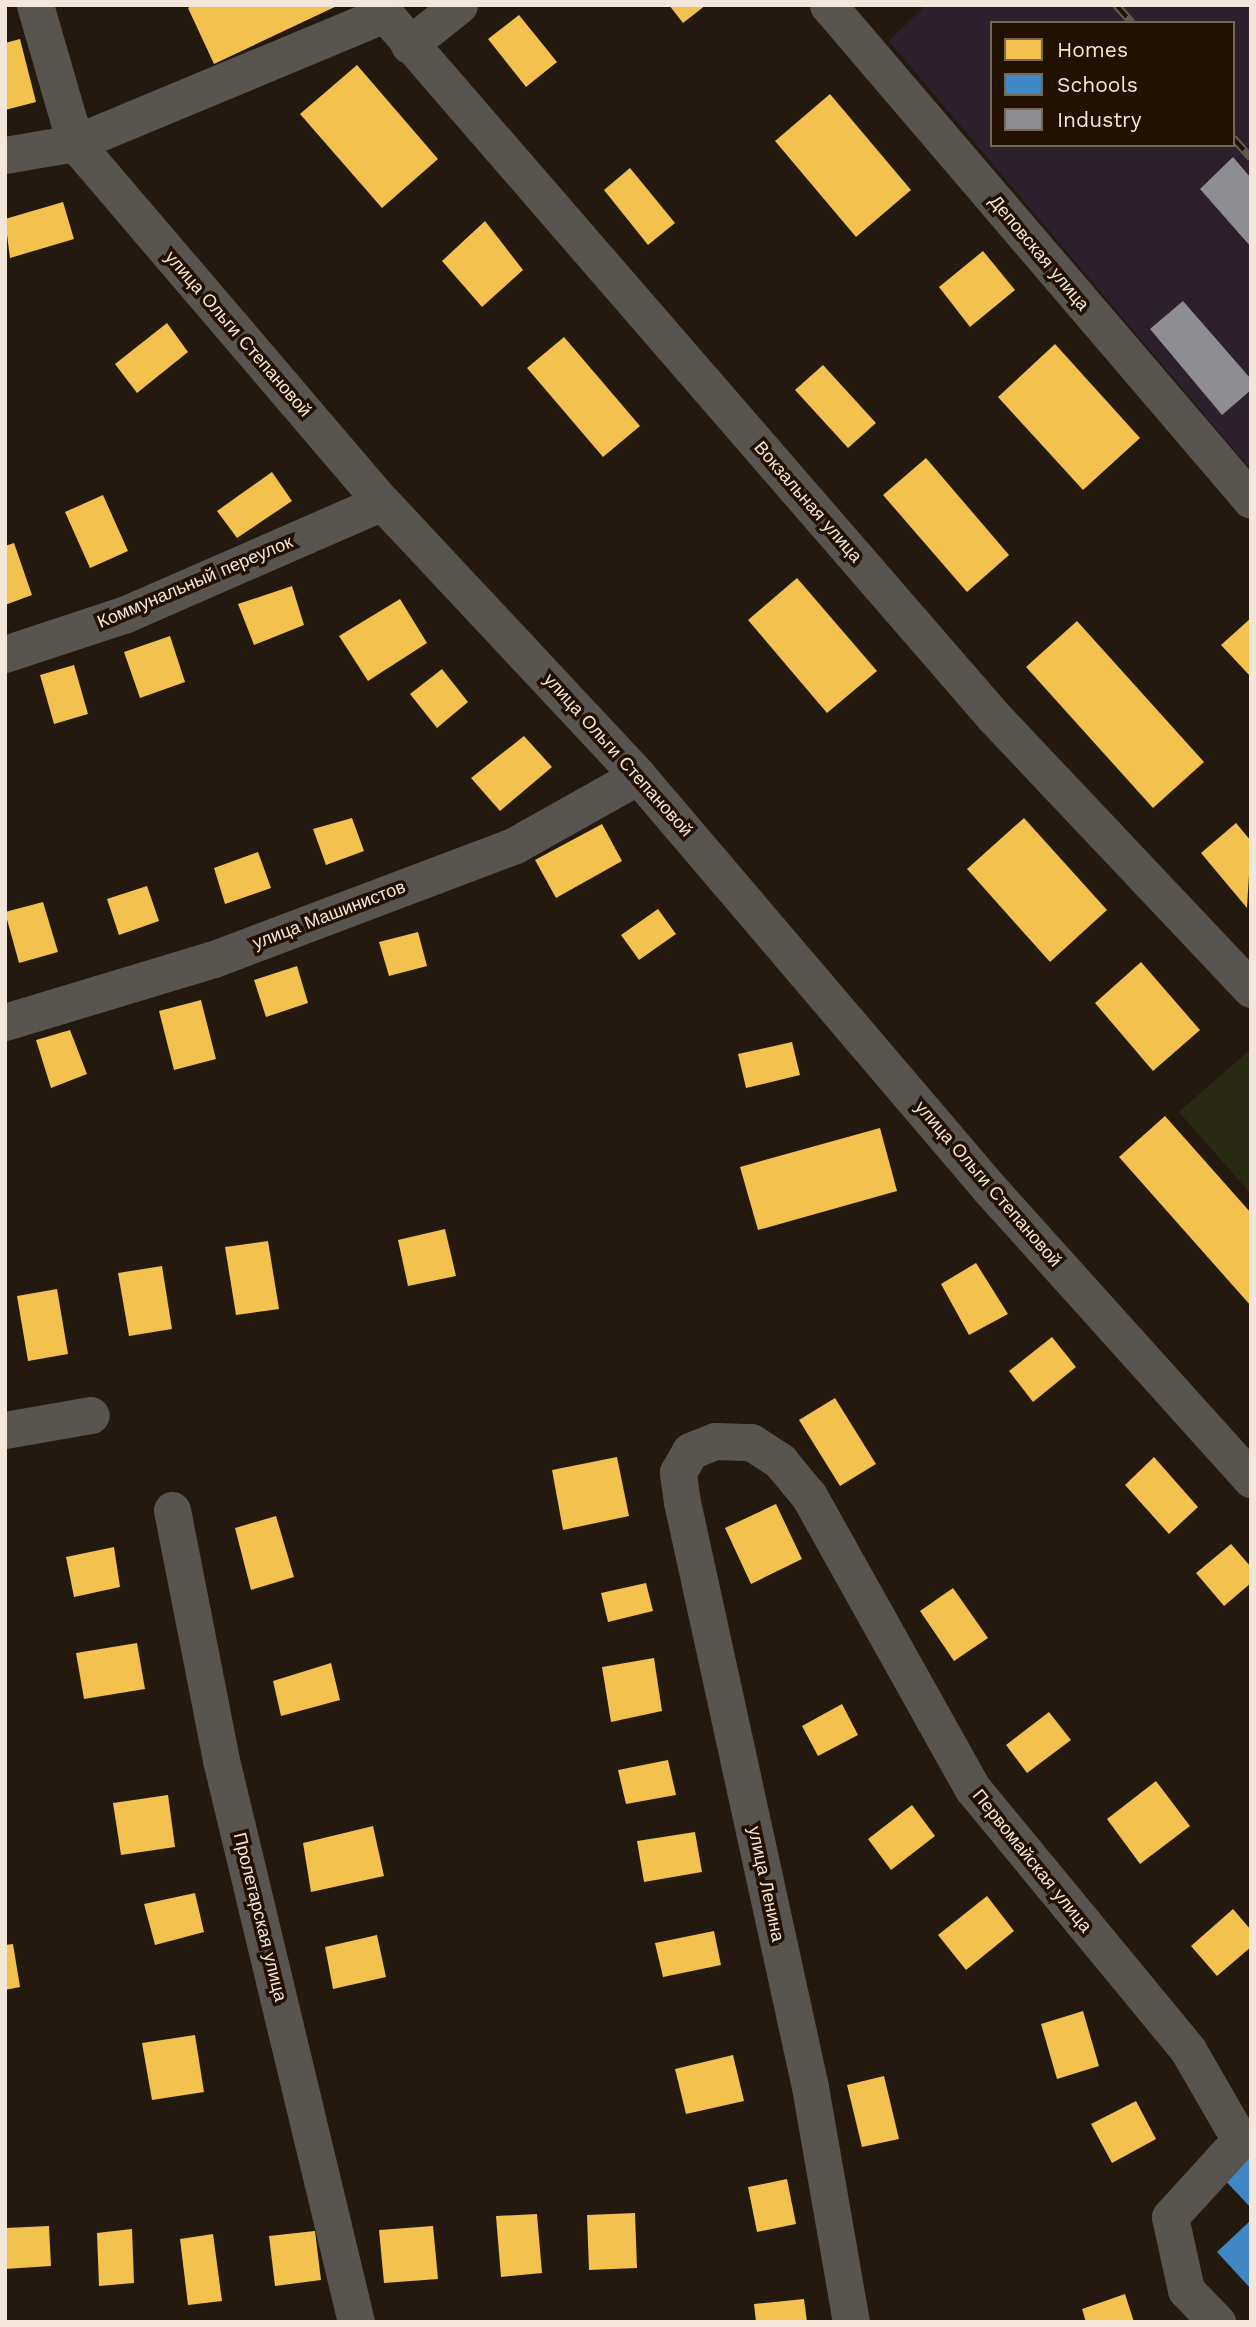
<!DOCTYPE html>
<html>
<head>
<meta charset="utf-8">
<style>
  body { margin:0 }
  #map { position:relative; width:1256px; height:2327px; overflow:hidden; background:#24190e; font-family:"Work Sans",sans-serif }
  div>[style] { position:absolute }
  .industrial>* { inset:0; background:#2b202b }
  .green>* { inset:0; background:#282b11 }
  .homes>* { inset:0; background:#f2c14e }
  .schools>* { inset:0; background:#3f88c5 }
  .industry>* { inset:0; background:#8d8d92 }
  .minor>* { height:37px; margin:-18.5px; padding:0 18.5px; transform-origin:18.5px; border-radius:18.5px; background:#58544f }
  .rail>* { height:8px; margin-top:-4px; transform-origin:0; background:repeating-linear-gradient(90deg,#210 0 16px,#615b55 0 32px); box-sizing:border-box; border-block:2px solid #615b55 }
  span { translate:-50% -50%; white-space:nowrap; text-align:center; line-height:1.15; -webkit-text-stroke:7px #210; paint-order:stroke }
  .street-label { font-size:18px; color:#f3e7da }
  .frame { position:absolute; inset:0; border:7px solid #f3e7da; pointer-events:none }
  .legend { position:absolute; left:990px; top:21px; width:245px; height:126px; box-sizing:border-box; background:#210; border:2px solid #766757; margin:0; padding:9px 12px; list-style:none; font-size:21px; color:#f3e7da }
  .legend li { display:flex; align-items:center; gap:14px; height:35px }
  .legend b { width:35px; border:2px solid #766757 }
</style>
</head>
<body>
<div id="map">
  <div class="industrial">
    <i style="clip-path:polygon(evenodd,926px 5px,1251px 5px,1251px 470px,889px 41px,926px 5px,992px 23px,1233px 23px,1233px 145px,992px 145px,992px 23px)"></i>
  </div>
  <div class="green">
    <i style="clip-path:polygon(1251px 1049px,1251px 1194px,1179px 1112px)"></i>
  </div>
  <div class="homes">
    <i style="clip-path:polygon(339px 5px,214px 64px,188px 8px,192px 5px)"></i>
    <i style="clip-path:polygon(669px 5px,706px 5px,683px 23px)"></i>
    <i style="clip-path:polygon(519px 15px,557px 62px,526px 87px,488px 39px)"></i>
    <i style="clip-path:polygon(20px 39px,36px 102px,5px 110px,5px 43px)"></i>
    <i style="clip-path:polygon(357px 65px,438px 159px,382px 208px,300px 114px)"></i>
    <i style="clip-path:polygon(830px 94px,911px 190px,856px 237px,775px 141px)"></i>
    <i style="clip-path:polygon(630px 168px,675px 223px,648px 245px,604px 190px)"></i>
    <i style="clip-path:polygon(63px 202px,74px 239px,10px 258px,5px 219px)"></i>
    <i style="clip-path:polygon(485px 221px,523px 270px,482px 307px,442px 261px)"></i>
    <i style="clip-path:polygon(983px 251px,1015px 290px,970px 327px,939px 287px)"></i>
    <i style="clip-path:polygon(167px 323px,188px 352px,137px 393px,115px 364px)"></i>
    <i style="clip-path:polygon(564px 337px,640px 426px,603px 457px,527px 368px)"></i>
    <i style="clip-path:polygon(1055px 344px,1140px 438px,1083px 490px,998px 397px)"></i>
    <i style="clip-path:polygon(823px 365px,876px 423px,848px 448px,795px 390px)"></i>
    <i style="clip-path:polygon(926px 458px,1009px 555px,967px 592px,883px 495px)"></i>
    <i style="clip-path:polygon(272px 472px,292px 501px,237px 538px,217px 511px)"></i>
    <i style="clip-path:polygon(103px 495px,128px 551px,90px 568px,65px 512px)"></i>
    <i style="clip-path:polygon(14px 543px,32px 595px,5px 605px,5px 546px)"></i>
    <i style="clip-path:polygon(797px 578px,877px 671px,827px 713px,748px 620px)"></i>
    <i style="clip-path:polygon(292px 586px,304px 625px,254px 645px,238px 604px)"></i>
    <i style="clip-path:polygon(400px 599px,427px 643px,368px 681px,339px 636px)"></i>
    <i style="clip-path:polygon(1251px 618px,1251px 677px,1221px 645px)"></i>
    <i style="clip-path:polygon(1077px 621px,1204px 762px,1153px 808px,1026px 667px)"></i>
    <i style="clip-path:polygon(170px 636px,185px 682px,140px 698px,124px 652px)"></i>
    <i style="clip-path:polygon(74px 665px,88px 714px,54px 724px,40px 675px)"></i>
    <i style="clip-path:polygon(442px 669px,468px 702px,437px 728px,410px 694px)"></i>
    <i style="clip-path:polygon(524px 736px,552px 767px,500px 811px,471px 778px)"></i>
    <i style="clip-path:polygon(352px 818px,364px 851px,326px 865px,313px 829px)"></i>
    <i style="clip-path:polygon(1024px 818px,1107px 910px,1050px 962px,967px 869px)"></i>
    <i style="clip-path:polygon(1236px 823px,1251px 841px,1247px 908px,1201px 853px)"></i>
    <i style="clip-path:polygon(602px 824px,622px 861px,556px 898px,535px 860px)"></i>
    <i style="clip-path:polygon(258px 852px,271px 888px,225px 904px,214px 868px)"></i>
    <i style="clip-path:polygon(147px 886px,159px 921px,119px 935px,107px 899px)"></i>
    <i style="clip-path:polygon(43px 902px,58px 952px,19px 963px,5px 912px)"></i>
    <i style="clip-path:polygon(658px 909px,676px 934px,639px 960px,621px 935px)"></i>
    <i style="clip-path:polygon(418px 932px,427px 966px,389px 976px,379px 942px)"></i>
    <i style="clip-path:polygon(1141px 962px,1200px 1030px,1153px 1071px,1095px 1003px)"></i>
    <i style="clip-path:polygon(297px 966px,308px 1003px,266px 1017px,254px 980px)"></i>
    <i style="clip-path:polygon(201px 1000px,216px 1059px,174px 1070px,159px 1011px)"></i>
    <i style="clip-path:polygon(70px 1030px,87px 1074px,51px 1088px,36px 1040px)"></i>
    <i style="clip-path:polygon(792px 1042px,800px 1075px,746px 1088px,738px 1054px)"></i>
    <i style="clip-path:polygon(1165px 1116px,1251px 1213px,1251px 1306px,1119px 1157px)"></i>
    <i style="clip-path:polygon(880px 1128px,897px 1191px,758px 1230px,740px 1167px)"></i>
    <i style="clip-path:polygon(445px 1229px,456px 1276px,408px 1286px,398px 1240px)"></i>
    <i style="clip-path:polygon(268px 1241px,279px 1309px,236px 1315px,225px 1247px)"></i>
    <i style="clip-path:polygon(976px 1263px,1008px 1314px,969px 1335px,941px 1284px)"></i>
    <i style="clip-path:polygon(162px 1266px,172px 1329px,129px 1336px,118px 1273px)"></i>
    <i style="clip-path:polygon(57px 1289px,68px 1354px,28px 1361px,17px 1296px)"></i>
    <i style="clip-path:polygon(1052px 1337px,1076px 1367px,1033px 1402px,1009px 1371px)"></i>
    <i style="clip-path:polygon(835px 1398px,876px 1464px,840px 1486px,799px 1420px)"></i>
    <i style="clip-path:polygon(617px 1457px,629px 1516px,563px 1530px,552px 1470px)"></i>
    <i style="clip-path:polygon(1154px 1457px,1198px 1507px,1169px 1534px,1125px 1485px)"></i>
    <i style="clip-path:polygon(776px 1504px,802px 1559px,751px 1584px,725px 1528px)"></i>
    <i style="clip-path:polygon(276px 1516px,294px 1577px,251px 1590px,235px 1528px)"></i>
    <i style="clip-path:polygon(1231px 1544px,1251px 1567px,1251px 1583px,1224px 1606px,1196px 1573px)"></i>
    <i style="clip-path:polygon(114px 1547px,120px 1587px,74px 1597px,66px 1557px)"></i>
    <i style="clip-path:polygon(646px 1583px,653px 1611px,608px 1622px,601px 1593px)"></i>
    <i style="clip-path:polygon(953px 1588px,988px 1638px,954px 1661px,920px 1611px)"></i>
    <i style="clip-path:polygon(137px 1643px,145px 1689px,84px 1699px,76px 1653px)"></i>
    <i style="clip-path:polygon(654px 1658px,662px 1711px,611px 1722px,602px 1667px)"></i>
    <i style="clip-path:polygon(331px 1663px,340px 1700px,281px 1716px,273px 1681px)"></i>
    <i style="clip-path:polygon(842px 1704px,858px 1735px,818px 1756px,802px 1726px)"></i>
    <i style="clip-path:polygon(1049px 1712px,1071px 1740px,1027px 1773px,1006px 1745px)"></i>
    <i style="clip-path:polygon(668px 1760px,676px 1795px,626px 1804px,618px 1770px)"></i>
    <i style="clip-path:polygon(1156px 1781px,1190px 1826px,1140px 1864px,1107px 1819px)"></i>
    <i style="clip-path:polygon(168px 1795px,175px 1847px,121px 1855px,113px 1803px)"></i>
    <i style="clip-path:polygon(912px 1805px,935px 1836px,891px 1870px,868px 1839px)"></i>
    <i style="clip-path:polygon(373px 1826px,384px 1876px,311px 1892px,303px 1843px)"></i>
    <i style="clip-path:polygon(695px 1832px,702px 1872px,644px 1882px,637px 1841px)"></i>
    <i style="clip-path:polygon(195px 1893px,204px 1932px,155px 1945px,144px 1904px)"></i>
    <i style="clip-path:polygon(987px 1896px,1014px 1931px,966px 1970px,938px 1935px)"></i>
    <i style="clip-path:polygon(1233px 1909px,1251px 1930px,1251px 1947px,1217px 1976px,1191px 1946px)"></i>
    <i style="clip-path:polygon(714px 1931px,721px 1965px,663px 1977px,655px 1943px)"></i>
    <i style="clip-path:polygon(377px 1935px,386px 1977px,333px 1989px,325px 1947px)"></i>
    <i style="clip-path:polygon(13px 1944px,20px 1987px,5px 1990px,5px 1945px)"></i>
    <i style="clip-path:polygon(1083px 2011px,1099px 2066px,1057px 2079px,1041px 2024px)"></i>
    <i style="clip-path:polygon(195px 2035px,204px 2092px,152px 2100px,142px 2043px)"></i>
    <i style="clip-path:polygon(733px 2055px,744px 2101px,686px 2114px,675px 2069px)"></i>
    <i style="clip-path:polygon(884px 2076px,899px 2139px,862px 2147px,847px 2085px)"></i>
    <i style="clip-path:polygon(1136px 2101px,1156px 2139px,1112px 2163px,1091px 2124px)"></i>
    <i style="clip-path:polygon(787px 2179px,796px 2224px,757px 2232px,748px 2187px)"></i>
    <i style="clip-path:polygon(635px 2213px,637px 2268px,589px 2270px,587px 2215px)"></i>
    <i style="clip-path:polygon(537px 2214px,542px 2273px,501px 2277px,496px 2216px)"></i>
    <i style="clip-path:polygon(49px 2226px,51px 2266px,5px 2269px,5px 2228px)"></i>
    <i style="clip-path:polygon(433px 2226px,438px 2279px,384px 2283px,379px 2230px)"></i>
    <i style="clip-path:polygon(132px 2229px,134px 2283px,99px 2286px,97px 2233px)"></i>
    <i style="clip-path:polygon(315px 2231px,321px 2280px,275px 2286px,269px 2236px)"></i>
    <i style="clip-path:polygon(213px 2234px,222px 2301px,188px 2305px,180px 2239px)"></i>
    <i style="clip-path:polygon(1125px 2294px,1134px 2322px,1086px 2322px,1082px 2309px)"></i>
    <i style="clip-path:polygon(804px 2299px,807px 2322px,756px 2322px,754px 2304px)"></i>
  </div>
  <div class="schools">
    <i style="clip-path:polygon(1251px 2146px,1251px 2208px,1220px 2175px)"></i>
    <i style="clip-path:polygon(1251px 2220px,1251px 2289px,1217px 2252px)"></i>
  </div>
  <div class="industry">
    <i style="clip-path:polygon(1233px 157px,1251px 178px,1251px 247px,1200px 189px)"></i>
    <i style="clip-path:polygon(1183px 301px,1251px 379px,1251px 390px,1222px 415px,1150px 329px)"></i>
  </div>
  <div class="minor">
    <i style="left:35px;top:5px;width:144px;rotate:73.8deg"></i>
    <i style="left:75px;top:143px;width:472px;rotate:49.5deg"></i>
    <i style="left:382px;top:502px;width:375px;rotate:46.9deg"></i>
    <i style="left:638px;top:776px;width:541px;rotate:49.57deg"></i>
    <i style="left:989px;top:1188px;width:392px;rotate:48deg"></i>
    <i style="left:377px;top:5px;width:941px;rotate:49.09deg"></i>
    <i style="left:993px;top:716px;width:376px;rotate:46.6deg"></i>
    <i style="left:828px;top:5px;width:651px;rotate:49.48deg"></i>
    <i style="left:409px;top:45px;width:64px;rotate:-38.7deg"></i>
    <i style="left:5px;top:155px;width:71px;rotate:-9.7deg"></i>
    <i style="left:75px;top:143px;width:333px;rotate:-22.6deg"></i>
    <i style="left:5px;top:654px;width:127px;rotate:-18.3deg"></i>
    <i style="left:126px;top:614px;width:279px;rotate:-23.6deg"></i>
    <i style="left:5px;top:1022px;width:218px;rotate:-16.8deg"></i>
    <i style="left:214px;top:959px;width:322px;rotate:-20.7deg"></i>
    <i style="left:515px;top:845px;width:141px;rotate:-29.3deg"></i>
    <i style="left:5px;top:1430px;width:87px;rotate:-9.9deg"></i>
    <i style="left:172px;top:1510px;width:255px;rotate:78.9deg"></i>
    <i style="left:221px;top:1760px;width:578px;rotate:76.49deg"></i>
    <i style="left:851px;top:2322px;width:239px;rotate:-99.9deg"></i>
    <i style="left:810px;top:2087px;width:599px;rotate:-102.34deg"></i>
    <i style="left:682px;top:1502px;width:30px;rotate:-98deg"></i>
    <i style="left:678px;top:1472px;width:24px;rotate:-60deg"></i>
    <i style="left:690px;top:1451px;width:27px;rotate:-22deg"></i>
    <i style="left:715px;top:1441px;width:36px;rotate:2deg"></i>
    <i style="left:751px;top:1442px;width:35px;rotate:33deg"></i>
    <i style="left:780px;top:1461px;width:45px;rotate:50.4deg"></i>
    <i style="left:809px;top:1496px;width:336px;rotate:60.8deg"></i>
    <i style="left:973px;top:1789px;width:338px;rotate:50.5deg"></i>
    <i style="left:1188px;top:2050px;width:104px;rotate:60deg"></i>
    <i style="left:1240px;top:2140px;width:104px;rotate:132.3deg"></i>
    <i style="left:1170px;top:2217px;width:75px;rotate:77.6deg"></i>
    <i style="left:1186px;top:2290px;width:45px;rotate:45.9deg"></i>
  </div>
  <div class="rail">
    <i style="left:1116px;top:5px;width:24px;rotate:48deg"></i>
    <i style="left:1233px;top:138px;width:27px;rotate:48deg"></i>
  </div>
  <div class="street-label">
    <span style="left:1039px;top:253px;rotate:50deg">Деповская улица</span>
    <span style="left:238px;top:334px;rotate:49deg">улица Ольги Степановой</span>
    <span style="left:808px;top:502px;rotate:49deg">Вокзальная улица</span>
    <span style="left:195px;top:582px;rotate:-23deg">Коммунальный переулок</span>
    <span style="left:618px;top:755px;rotate:48deg">улица Ольги Степановой</span>
    <span style="left:329px;top:915px;rotate:-21deg">улица Машинистов</span>
    <span style="left:988px;top:1184px;rotate:49deg">улица Ольги Степановой</span>
    <span style="left:1032px;top:1861px;rotate:51deg">Первомайская улица</span>
    <span style="left:766px;top:1884px;rotate:78deg">улица Ленина</span>
    <span style="left:260px;top:1917px;rotate:76deg">Пролетарская улица</span>
  </div>
  <div class="frame"></div>
  <ul class="legend">
  <li><b style="height:19px;background:#f2c14e"></b>Homes</li>
  <li><b style="height:19px;background:#3f88c5"></b>Schools</li>
  <li><b style="height:19px;background:#8d8d92"></b>Industry</li>
  </ul>
</div>
</body>
</html>
